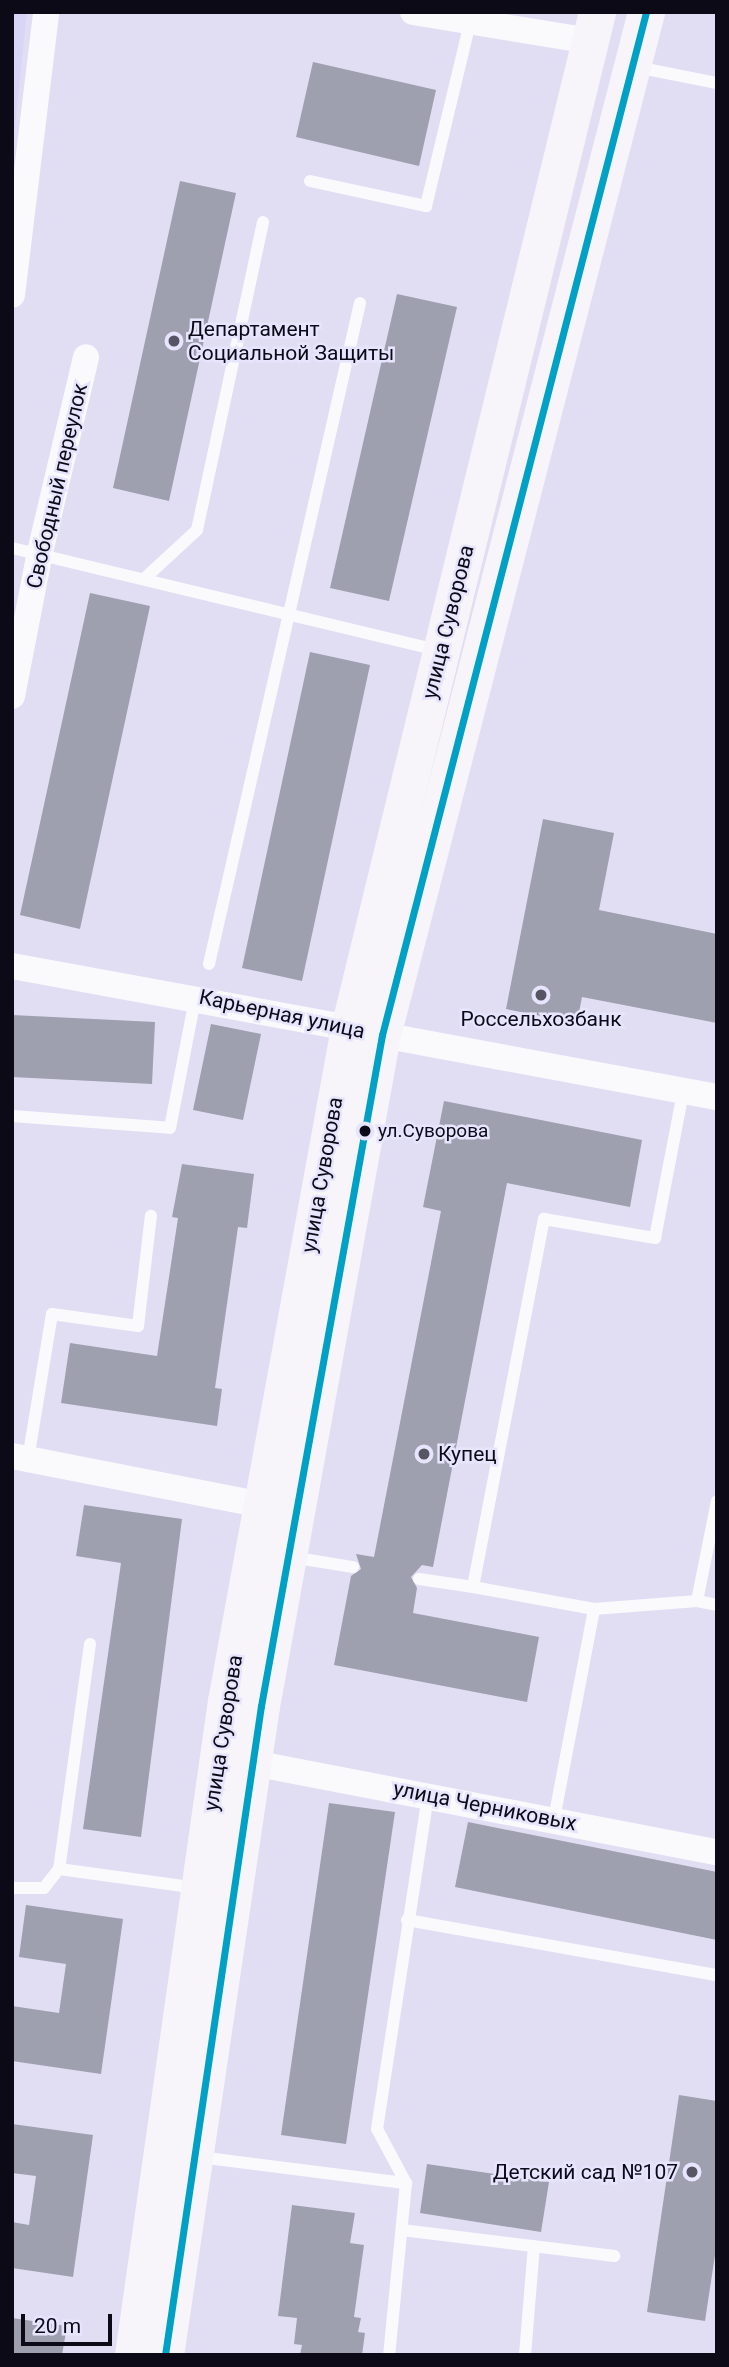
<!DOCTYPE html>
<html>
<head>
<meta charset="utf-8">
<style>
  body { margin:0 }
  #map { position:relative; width:729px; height:2367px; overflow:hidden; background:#e1def4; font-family:Roboto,sans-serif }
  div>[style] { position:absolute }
  .built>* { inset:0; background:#d9d5f7 }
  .building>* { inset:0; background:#9e9faf }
  .lane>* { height:12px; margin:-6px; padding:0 6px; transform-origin:6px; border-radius:6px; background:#fafafd }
  .street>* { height:26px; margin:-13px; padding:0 13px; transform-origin:13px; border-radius:13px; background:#fafafd }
  .secondary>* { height:37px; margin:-18.5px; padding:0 18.5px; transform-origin:18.5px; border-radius:18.5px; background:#f7f5f9 }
  .bus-1>* { height:7px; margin:-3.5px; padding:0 3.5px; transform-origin:3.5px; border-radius:3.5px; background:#01a1c5 }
  .dots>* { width:19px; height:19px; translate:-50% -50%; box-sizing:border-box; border:4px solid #e7e5fd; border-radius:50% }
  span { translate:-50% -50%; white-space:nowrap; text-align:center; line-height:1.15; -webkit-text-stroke:5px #e7e5fd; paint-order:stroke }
  .bus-label { font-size:19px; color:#0c0a17 }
  .left { translate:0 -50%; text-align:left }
  .poi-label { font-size:21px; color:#0c0a17 }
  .right { translate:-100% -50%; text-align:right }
  .street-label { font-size:21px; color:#0c0a17 }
  .frame { position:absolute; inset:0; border:14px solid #0c0a17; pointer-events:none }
  .scale { position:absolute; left:21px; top:2314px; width:91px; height:32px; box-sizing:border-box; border:4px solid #0c0a17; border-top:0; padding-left:9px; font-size:21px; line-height:24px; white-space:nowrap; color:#0c0a17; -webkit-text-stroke:5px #e7e5fd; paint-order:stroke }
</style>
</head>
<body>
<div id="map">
  <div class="built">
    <i style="clip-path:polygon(12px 12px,27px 12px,12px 154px)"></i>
  </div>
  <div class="building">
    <i style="clip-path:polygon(313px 62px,436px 90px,419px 166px,296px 137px)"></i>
    <i style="clip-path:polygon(180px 181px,236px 193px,169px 501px,113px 488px)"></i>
    <i style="clip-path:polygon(397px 294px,457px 307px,389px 601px,330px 588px)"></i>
    <i style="clip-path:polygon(90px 593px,150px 606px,80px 929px,20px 915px)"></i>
    <i style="clip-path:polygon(310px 652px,370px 665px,302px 981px,242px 968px)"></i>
    <i style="clip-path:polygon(543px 819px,614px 833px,599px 910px,717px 934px,717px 1023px,582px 997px,577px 1023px,506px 1009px)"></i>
    <i style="clip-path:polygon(12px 1015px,155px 1022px,152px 1084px,12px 1077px)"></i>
    <i style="clip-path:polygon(211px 1024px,261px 1034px,243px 1120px,193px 1110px)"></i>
    <i style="clip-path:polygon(444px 1101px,642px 1140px,630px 1207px,507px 1183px,433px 1567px,422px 1565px,411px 1577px,417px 1588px,413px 1613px,539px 1637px,527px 1702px,334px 1665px,351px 1576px,361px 1569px,356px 1554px,374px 1557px,441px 1211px,423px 1207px)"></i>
    <i style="clip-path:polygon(182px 1164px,254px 1174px,247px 1228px,238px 1227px,215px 1388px,222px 1389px,217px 1426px,61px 1403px,70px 1343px,157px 1356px,178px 1218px,172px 1217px)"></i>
    <i style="clip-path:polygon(84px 1505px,182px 1519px,141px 1837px,83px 1829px,121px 1563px,76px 1556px)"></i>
    <i style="clip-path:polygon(329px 1803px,395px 1812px,346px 2144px,281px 2135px)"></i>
    <i style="clip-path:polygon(468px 1822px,717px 1872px,717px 1940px,455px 1887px)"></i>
    <i style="clip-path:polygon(26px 1905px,123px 1919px,101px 2074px,12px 2061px,12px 2006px,59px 2013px,66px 1964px,19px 1957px)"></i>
    <i style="clip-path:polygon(679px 2095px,717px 2101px,717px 2242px,705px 2321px,647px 2312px)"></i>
    <i style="clip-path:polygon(12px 2124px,93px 2135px,73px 2277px,12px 2268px,12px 2222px,29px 2225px,36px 2176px,12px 2173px)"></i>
    <i style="clip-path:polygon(427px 2164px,549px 2182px,541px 2232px,420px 2213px)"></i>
    <i style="clip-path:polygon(292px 2205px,355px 2213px,350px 2243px,364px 2245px,354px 2317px,361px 2318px,358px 2332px,365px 2333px,362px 2355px,300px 2355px,302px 2345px,294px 2344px,297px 2318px,278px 2316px)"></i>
    <i style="clip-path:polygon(12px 2318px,67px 2326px,62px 2355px,12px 2355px)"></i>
  </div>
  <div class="lane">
    <i style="left:636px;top:67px;width:83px;rotate:11.2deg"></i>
    <i style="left:310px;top:181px;width:119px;rotate:12.2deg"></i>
    <i style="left:426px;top:206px;width:192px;rotate:-76.5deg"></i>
    <i style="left:12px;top:548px;width:437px;rotate:13.5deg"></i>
    <i style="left:145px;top:578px;width:71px;rotate:-42.7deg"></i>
    <i style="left:197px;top:530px;width:315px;rotate:-77.9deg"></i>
    <i style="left:209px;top:964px;width:678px;rotate:-77.13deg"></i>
    <i style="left:12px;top:1116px;width:158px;rotate:4.3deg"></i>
    <i style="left:170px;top:1128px;width:131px;rotate:-79deg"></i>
    <i style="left:28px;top:1459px;width:147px;rotate:-80.6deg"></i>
    <i style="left:52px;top:1314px;width:87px;rotate:7.9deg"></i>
    <i style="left:138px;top:1326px;width:111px;rotate:-83.3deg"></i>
    <i style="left:291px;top:1557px;width:63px;rotate:9.2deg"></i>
    <i style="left:419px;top:1579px;width:55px;rotate:8.4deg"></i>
    <i style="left:697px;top:1601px;width:102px;rotate:-78.7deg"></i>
    <i style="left:594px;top:1609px;width:103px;rotate:-4.4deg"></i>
    <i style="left:697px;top:1601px;width:20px;rotate:11deg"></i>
    <i style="left:90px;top:1644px;width:227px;rotate:97.8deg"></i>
    <i style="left:59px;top:1869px;width:140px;rotate:7.8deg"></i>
    <i style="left:554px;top:1819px;width:214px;rotate:-79.2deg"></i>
    <i style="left:594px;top:1609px;width:123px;rotate:-169.7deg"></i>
    <i style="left:473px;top:1587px;width:375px;rotate:-79.1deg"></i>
    <i style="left:544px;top:1219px;width:113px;rotate:9.7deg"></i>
    <i style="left:655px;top:1238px;width:149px;rotate:-79.1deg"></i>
    <i style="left:12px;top:1888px;width:32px"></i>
    <i style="left:44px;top:1888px;width:24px;rotate:-52deg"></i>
    <i style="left:407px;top:1920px;width:315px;rotate:10.1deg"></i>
    <i style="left:199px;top:2157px;width:209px;rotate:7.2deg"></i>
    <i style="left:406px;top:2183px;width:173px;rotate:95.6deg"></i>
    <i style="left:406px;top:2183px;width:61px;rotate:-118.2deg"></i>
    <i style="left:377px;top:2129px;width:338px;rotate:-81.3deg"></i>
    <i style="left:402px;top:2230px;width:214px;rotate:7deg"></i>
    <i style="left:525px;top:2355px;width:109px;rotate:-85.3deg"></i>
  </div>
  <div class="street">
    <i style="left:413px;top:12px;width:179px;rotate:9.3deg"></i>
    <i style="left:12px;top:295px;width:285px;rotate:-83.1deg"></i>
    <i style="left:12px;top:696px;width:147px;rotate:-79deg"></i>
    <i style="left:40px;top:552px;width:200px;rotate:-76.7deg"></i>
    <i style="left:12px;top:966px;width:343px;rotate:10.4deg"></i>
    <i style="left:382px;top:1035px;width:341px;rotate:10.5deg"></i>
    <i style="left:12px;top:1456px;width:254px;rotate:11.1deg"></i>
    <i style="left:253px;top:1763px;width:472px;rotate:10.9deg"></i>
  </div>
  <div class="secondary">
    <i style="left:133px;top:2355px;width:661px;rotate:-81.91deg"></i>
    <i style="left:226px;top:1701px;width:684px;rotate:-79.64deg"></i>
    <i style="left:349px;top:1028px;width:1046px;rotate:-76.28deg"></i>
    <i style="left:165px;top:2355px;width:656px;rotate:-81.59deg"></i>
    <i style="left:261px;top:1706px;width:682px;rotate:-79.78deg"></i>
    <i style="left:382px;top:1035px;width:1057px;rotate:-75.53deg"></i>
  </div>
  <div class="bus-1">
    <i style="left:165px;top:2355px;width:656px;rotate:-81.59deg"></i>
    <i style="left:261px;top:1706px;width:682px;rotate:-79.78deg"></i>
    <i style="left:382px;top:1035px;width:1057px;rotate:-75.53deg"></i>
  </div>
  <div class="dots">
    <i style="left:174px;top:341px;background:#575464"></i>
    <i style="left:541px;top:995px;background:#575464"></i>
    <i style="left:365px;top:1131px;background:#0c0a17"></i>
    <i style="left:424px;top:1454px;background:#575464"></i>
    <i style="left:692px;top:2172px;background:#575464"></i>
  </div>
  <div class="bus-label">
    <span class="left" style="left:378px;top:1131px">ул.Суворова</span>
  </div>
  <div class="poi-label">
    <span class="left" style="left:188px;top:341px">Департамент<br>Социальной Защиты</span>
    <span style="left:541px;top:1019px">Россельхозбанк</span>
    <span class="left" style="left:438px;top:1454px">Купец</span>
    <span class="right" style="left:678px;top:2172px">Детский сад №107</span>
  </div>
  <div class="street-label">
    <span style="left:57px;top:486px;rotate:-77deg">Свободный переулок</span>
    <span style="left:448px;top:622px;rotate:-76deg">улица Суворова</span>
    <span style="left:282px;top:1014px;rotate:12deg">Карьерная улица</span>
    <span style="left:322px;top:1175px;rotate:-80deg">улица Суворова</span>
    <span style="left:223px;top:1733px;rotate:-81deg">улица Суворова</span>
    <span style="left:485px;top:1806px;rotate:11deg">улица Черниковых</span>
  </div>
  <div class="frame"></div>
  <div class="scale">20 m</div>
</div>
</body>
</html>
